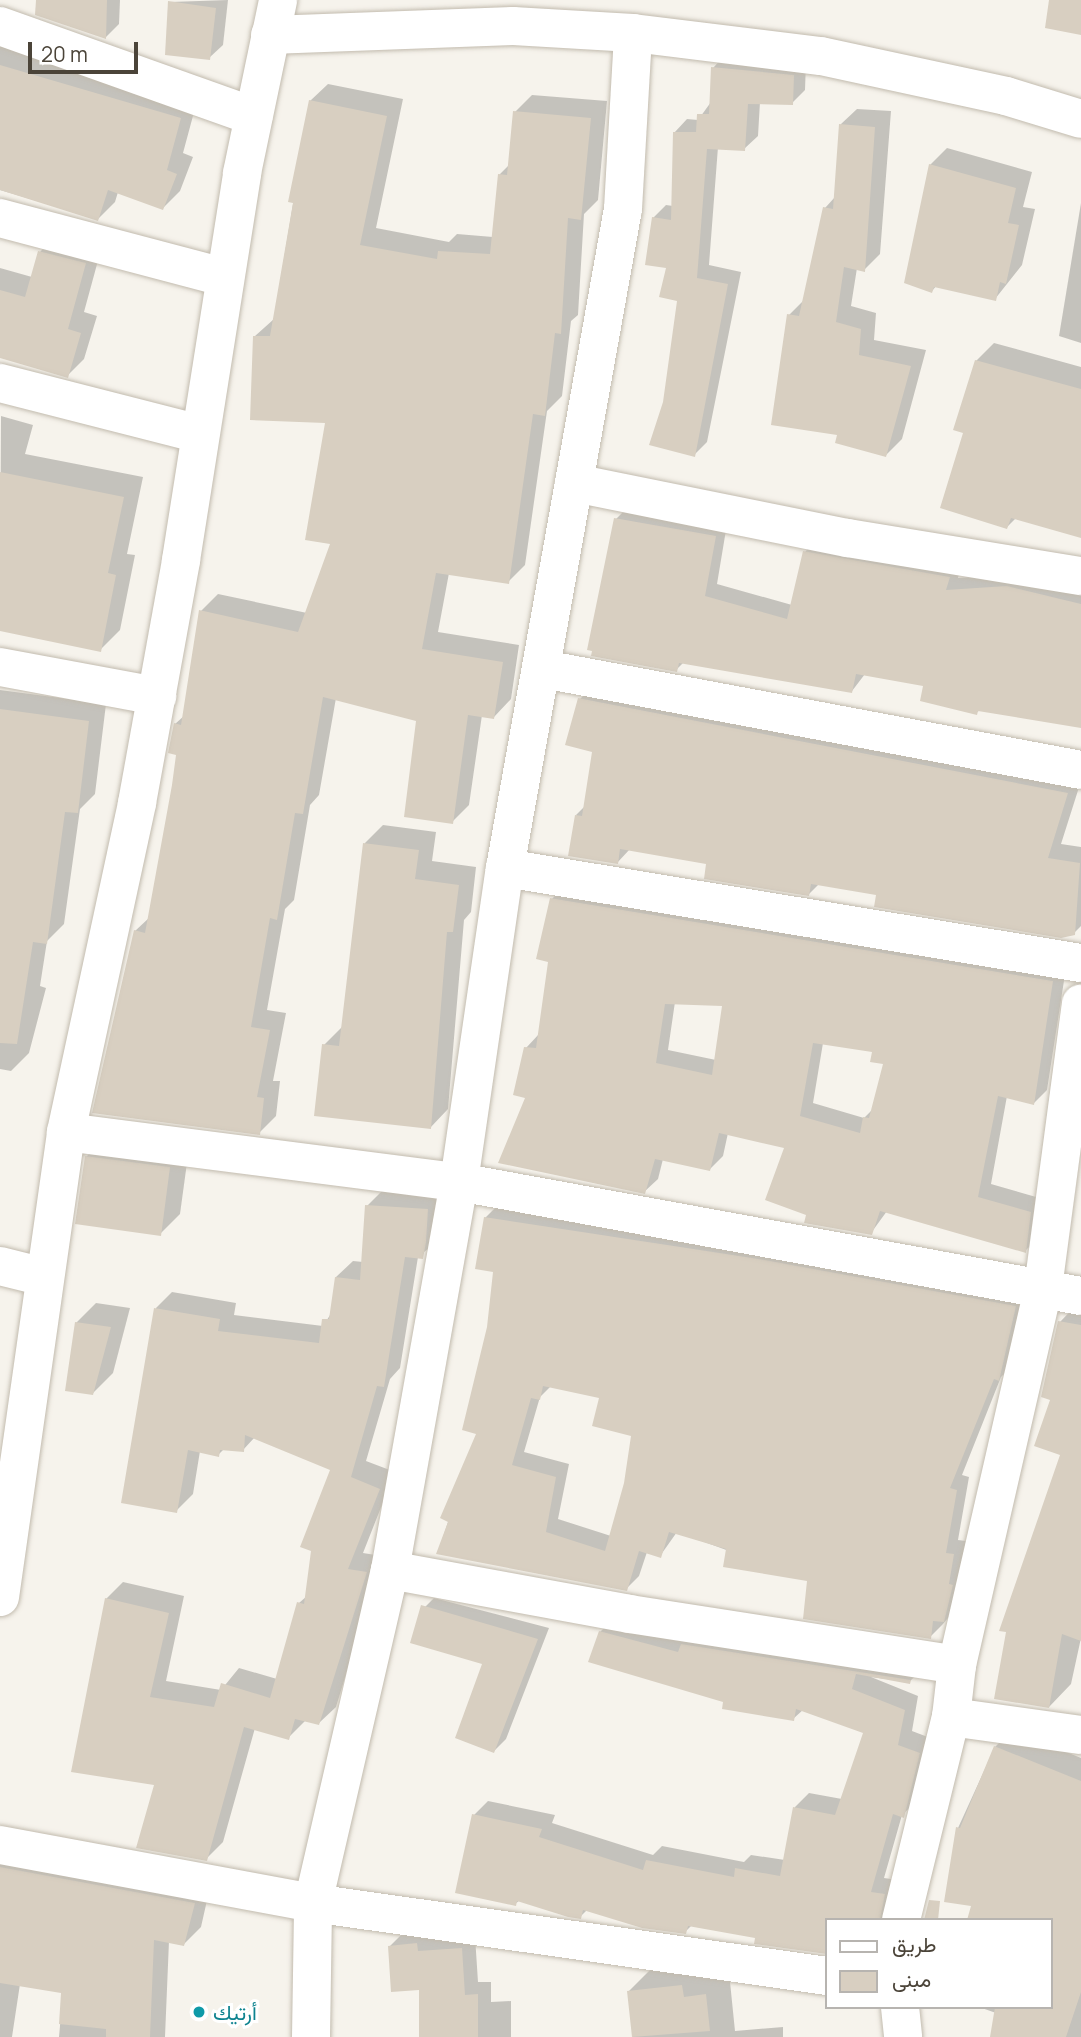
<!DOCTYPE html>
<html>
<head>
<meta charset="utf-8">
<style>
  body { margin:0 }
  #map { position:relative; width:1081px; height:2037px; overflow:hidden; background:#f6f3ec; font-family:Manrope,Vazirmatn,sans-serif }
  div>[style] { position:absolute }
  .shadow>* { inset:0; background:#0003 }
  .building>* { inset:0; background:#d8cfc1 }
  .roads { filter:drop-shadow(0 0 2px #c2bbae) drop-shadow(0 0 2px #c2bbae) }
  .street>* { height:38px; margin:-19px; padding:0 19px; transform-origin:19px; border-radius:19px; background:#fff }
  .dots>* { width:19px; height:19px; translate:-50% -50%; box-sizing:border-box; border:4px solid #fff; border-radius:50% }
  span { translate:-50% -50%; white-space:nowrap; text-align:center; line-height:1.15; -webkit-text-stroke:6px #fff; paint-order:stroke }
  .culture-label { font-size:21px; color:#0d838f }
  .left { translate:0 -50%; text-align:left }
  .legend { position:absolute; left:825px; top:1918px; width:228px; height:91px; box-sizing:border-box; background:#fff; border:2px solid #b7b4b0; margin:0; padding:9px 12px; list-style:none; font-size:21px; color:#4b4439 }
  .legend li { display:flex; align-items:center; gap:14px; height:35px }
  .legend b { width:35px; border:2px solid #b7b4b0 }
  .scale { position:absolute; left:28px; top:42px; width:110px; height:32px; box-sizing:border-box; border:4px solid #4b4439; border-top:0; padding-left:9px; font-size:21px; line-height:24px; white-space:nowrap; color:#4b4439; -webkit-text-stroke:5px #fff; paint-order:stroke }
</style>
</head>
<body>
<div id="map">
  <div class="shadow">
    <i style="clip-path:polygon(37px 0,120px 0,119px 24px,106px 37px)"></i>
    <i style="clip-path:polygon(228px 0,223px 45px,209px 58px,170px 2px)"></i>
    <i style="clip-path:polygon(0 43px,197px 101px,183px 153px,193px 157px,180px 191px,163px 208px,118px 192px,115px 202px,98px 219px,0 190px)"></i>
    <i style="clip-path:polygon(726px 54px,806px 62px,805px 90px,792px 103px,760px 102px,758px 136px,744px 149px,718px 147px,709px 265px,741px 272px,707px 442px,694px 455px,665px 402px,679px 299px,653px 218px,666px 205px,673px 206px,674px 133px,687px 119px,698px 120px,711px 102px,713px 68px)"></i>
    <i style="clip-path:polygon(328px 84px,403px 99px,376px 228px,449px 242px,457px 234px,493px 237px,499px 175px,510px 164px,515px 112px,532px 95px,607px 101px,598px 200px,584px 214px,578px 315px,571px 321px,562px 396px,547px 411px,525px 565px,508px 582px,449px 573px,438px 632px,519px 645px,511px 699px,494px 717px,482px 715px,469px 805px,452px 822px,418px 720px,336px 698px,319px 795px,310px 805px,294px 900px,285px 909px,267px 1010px,286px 1013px,273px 1081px,280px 1081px,276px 1116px,259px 1133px,135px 931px,150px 917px,178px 754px,175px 724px,185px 715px,201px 611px,218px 594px,307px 613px,332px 543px,327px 421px,255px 336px,274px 319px,310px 101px)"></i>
    <i style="clip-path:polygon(857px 109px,891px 111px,880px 254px,864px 270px,857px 268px,851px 306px,876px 313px,874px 340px,926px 350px,902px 439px,886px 455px,839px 433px,789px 315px,804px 300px,825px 208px,835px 197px,841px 124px)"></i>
    <i style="clip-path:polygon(947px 148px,1032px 172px,1023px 207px,1035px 209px,1022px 265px,995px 299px,937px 285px,932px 291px,930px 165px)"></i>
    <i style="clip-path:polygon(1081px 203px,1081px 343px,1059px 336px)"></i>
    <i style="clip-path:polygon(57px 234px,102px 246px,84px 312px,97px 316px,84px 359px,67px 376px,0 356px,0 268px,32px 277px,40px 252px)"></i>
    <i style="clip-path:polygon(994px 343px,1081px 367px,1081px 520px,1016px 518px,1007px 527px,965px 432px,976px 361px)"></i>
    <i style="clip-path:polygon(1px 416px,33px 425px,25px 454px,143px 477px,127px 554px,135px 555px,120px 630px,100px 650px,0 629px)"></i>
    <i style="clip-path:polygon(629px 506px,727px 524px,717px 584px,792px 605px,805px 552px,817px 539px,961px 564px,958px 578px,1021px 574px,1081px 589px,1081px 727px,980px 710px,976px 713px,925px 684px,865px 674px,852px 691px,684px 662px,676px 670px,616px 519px)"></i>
    <i style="clip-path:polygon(595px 684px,1081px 781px,1061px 844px,1081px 847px,1081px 926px,1074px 933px,820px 883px,809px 894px,708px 863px,630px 849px,617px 863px,576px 815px,585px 806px,594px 751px,580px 699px)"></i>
    <i style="clip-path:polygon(0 690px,106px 704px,95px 794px,80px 809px,64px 924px,47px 941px,40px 986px,46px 988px,29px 1053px,11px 1071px,0 1069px)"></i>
    <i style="clip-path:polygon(383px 825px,436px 832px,432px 861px,476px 867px,471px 912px,464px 920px,448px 1109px,430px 1128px,324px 1045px,342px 1027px,365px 843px)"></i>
    <i style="clip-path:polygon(evenodd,565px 885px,1066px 968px,1047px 1090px,1034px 1103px,1007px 1096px,991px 1184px,1043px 1199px,1038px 1238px,1025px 1251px,887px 1211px,871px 1233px,808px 1214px,787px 1147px,728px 1133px,723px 1156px,710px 1169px,663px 1159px,658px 1179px,644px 1192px,527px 1097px,526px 1048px,539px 1034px,550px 961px,552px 899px,565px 885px,675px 1002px,724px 1005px,716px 1060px,668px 1050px,675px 1002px,565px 885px,823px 1043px,874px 1051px,885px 1063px,873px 1109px,864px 1118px,813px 1103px,823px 1043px)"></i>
    <i style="clip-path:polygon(106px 1137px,189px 1148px,180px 1214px,160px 1234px,86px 1157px)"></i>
    <i style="clip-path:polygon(384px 1189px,444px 1193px,439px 1240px,418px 1257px,400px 1368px,390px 1379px,366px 1461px,395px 1472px,363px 1553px,382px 1556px,336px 1707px,319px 1723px,305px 1721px,288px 1738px,255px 1728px,223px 1842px,206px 1859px,156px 1784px,106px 1599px,123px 1582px,184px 1596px,166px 1681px,221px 1690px,239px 1668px,277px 1679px,299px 1603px,307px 1596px,332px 1469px,255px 1437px,243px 1450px,225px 1448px,218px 1455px,200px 1451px,193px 1494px,176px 1511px,156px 1308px,172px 1292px,236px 1303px,234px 1315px,323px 1326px,332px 1312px,336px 1277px,353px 1261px,363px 1262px,367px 1206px)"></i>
    <i style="clip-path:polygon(evenodd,499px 1204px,1029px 1293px,1012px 1366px,1001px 1377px,962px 1475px,969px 1477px,958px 1540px,966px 1541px,957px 1607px,943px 1624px,930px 1637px,809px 1580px,677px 1532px,660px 1556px,647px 1552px,639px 1576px,626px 1589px,438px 1552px,478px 1432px,495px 1270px,485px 1218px,499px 1204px,551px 1386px,601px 1397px,633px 1435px,626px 1483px,611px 1536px,558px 1519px,569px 1464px,524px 1452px,540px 1397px,551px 1386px)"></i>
    <i style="clip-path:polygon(1081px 1300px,1081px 1638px,1071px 1684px,1049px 1707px,1063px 1454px,1052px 1399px,1060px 1322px)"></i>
    <i style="clip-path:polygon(96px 1303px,130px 1308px,113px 1373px,93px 1393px,76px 1323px)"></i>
    <i style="clip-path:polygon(434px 1598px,549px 1628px,506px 1739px,494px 1751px,485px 1663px,422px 1610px)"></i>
    <i style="clip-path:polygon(615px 1617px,924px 1668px,909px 1682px,871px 1677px,918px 1696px,912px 1731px,933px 1739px,917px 1801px,902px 1815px,884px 1878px,898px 1880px,899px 1920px,827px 1920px,827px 1952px,756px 1942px,757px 1937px,692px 1925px,685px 1932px,588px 1909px,580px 1917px,520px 1900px,515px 1904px,474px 1815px,488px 1801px,555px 1815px,552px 1823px,653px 1855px,662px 1846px,744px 1862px,751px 1855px,785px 1860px,795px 1807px,809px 1793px,842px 1799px,865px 1732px,804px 1709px,793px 1719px,725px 1701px,600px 1632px)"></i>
    <i style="clip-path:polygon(1012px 1730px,1081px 1758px,1081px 2037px,992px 2037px,996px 2013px,979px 2007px,1051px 2007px,1051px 1920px,973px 1905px,958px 1828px,995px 1747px)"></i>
    <i style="clip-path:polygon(0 1861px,210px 1887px,201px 1927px,184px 1944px,169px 1941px,165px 2037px,59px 2037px,63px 1992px,20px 1984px,12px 2037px,0 2037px)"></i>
    <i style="clip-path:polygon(403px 1933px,475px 1936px,478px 1982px,491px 1982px,491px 2002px,511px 2001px,511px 2037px,421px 2037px,420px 1988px,390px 1946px)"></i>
    <i style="clip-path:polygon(652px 1968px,729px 1972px,735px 2031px,783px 2027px,783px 2037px,633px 2037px,629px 1991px)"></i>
  </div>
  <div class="building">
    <i style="clip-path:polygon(36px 0,107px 0,106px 39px,35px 15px)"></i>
    <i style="clip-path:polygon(1049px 0,1081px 0,1081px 35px,1045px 28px)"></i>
    <i style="clip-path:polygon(168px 1px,216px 8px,210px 60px,165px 55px)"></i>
    <i style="clip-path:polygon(0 65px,181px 118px,167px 170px,177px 174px,163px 210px,108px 190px,98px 221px,0 190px)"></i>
    <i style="clip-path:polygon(711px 67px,794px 75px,793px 105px,748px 104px,745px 151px,707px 149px,697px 278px,728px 284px,695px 457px,649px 445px,663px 402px,677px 301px,659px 297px,666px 268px,645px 265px,652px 217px,671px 220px,673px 132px,696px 132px,697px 114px,709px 114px)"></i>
    <i style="clip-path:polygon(309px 100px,387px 116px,360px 245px,437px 259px,438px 251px,490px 254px,498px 174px,507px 175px,513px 111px,591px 118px,581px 220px,568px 218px,561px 334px,555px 333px,545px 416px,533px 414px,509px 584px,436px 573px,422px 649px,503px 662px,494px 719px,468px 715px,453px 824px,404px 817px,416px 721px,323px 697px,303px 814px,295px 813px,277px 920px,270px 918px,251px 1027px,270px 1030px,257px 1097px,264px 1098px,260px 1135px,92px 1113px,134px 930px,145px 933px,172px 785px,176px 755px,168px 753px,174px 723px,181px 725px,199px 610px,298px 632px,330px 544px,305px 540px,325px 423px,250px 420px,253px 336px,270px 336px,293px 203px,288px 202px)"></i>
    <i style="clip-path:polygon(839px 124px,875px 127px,865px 272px,844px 267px,836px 322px,861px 329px,859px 355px,911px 366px,886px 457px,835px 443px,837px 435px,771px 425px,787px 314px,799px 316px,823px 207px,833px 209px)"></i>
    <i style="clip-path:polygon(929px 164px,1016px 188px,1008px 223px,1019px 225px,1006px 284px,1000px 282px,996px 301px,934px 287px,932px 293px,904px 283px)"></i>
    <i style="clip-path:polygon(38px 251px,86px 263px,68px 329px,81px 333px,68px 378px,0 358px,0 290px,25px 297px)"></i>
    <i style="clip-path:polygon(975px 360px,1081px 389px,1081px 538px,1011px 518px,1007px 529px,940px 508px,963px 433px,953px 430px)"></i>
    <i style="clip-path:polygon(0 472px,124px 497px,108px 573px,116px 575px,101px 652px,0 631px)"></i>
    <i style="clip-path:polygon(614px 518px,716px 536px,705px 596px,787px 619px,803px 551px,950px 577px,946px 590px,1007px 586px,1081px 604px,1081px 728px,978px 711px,977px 715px,920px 701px,923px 686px,856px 674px,852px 693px,679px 663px,677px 672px,591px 656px,592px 651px,587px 650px)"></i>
    <i style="clip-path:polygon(578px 698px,1068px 793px,1048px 858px,1080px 863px,1075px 935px,1061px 938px,874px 907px,876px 895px,811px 884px,809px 896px,704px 879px,706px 864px,620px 849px,618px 864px,568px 856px,575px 815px,582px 816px,592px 752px,565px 745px)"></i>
    <i style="clip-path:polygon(0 709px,89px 721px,78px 813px,65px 812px,47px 944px,33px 942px,17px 1044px,0 1043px)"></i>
    <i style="clip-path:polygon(363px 843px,419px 850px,415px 879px,459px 885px,453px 932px,447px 932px,431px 1129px,314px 1116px,322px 1044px,339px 1046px)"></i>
    <i style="clip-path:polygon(evenodd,550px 898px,1053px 981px,1034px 1105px,998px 1096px,978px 1197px,1031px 1212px,1026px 1253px,880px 1211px,872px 1235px,804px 1223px,806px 1215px,765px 1200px,784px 1148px,719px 1133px,710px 1171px,655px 1159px,645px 1194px,498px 1163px,525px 1098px,513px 1095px,524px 1047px,536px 1048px,548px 962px,536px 959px,550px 898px,665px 1004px,722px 1006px,712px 1075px,656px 1063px,665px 1004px,550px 898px,813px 1043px,872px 1052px,870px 1062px,883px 1064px,869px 1118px,863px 1117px,860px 1133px,800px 1116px,813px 1043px)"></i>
    <i style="clip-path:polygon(85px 1156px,170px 1167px,161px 1236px,75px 1224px)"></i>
    <i style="clip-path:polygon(365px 1205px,428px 1209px,426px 1242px,423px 1259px,405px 1257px,384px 1387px,377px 1386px,351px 1477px,380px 1489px,348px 1569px,367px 1572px,319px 1725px,295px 1719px,289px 1740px,244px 1727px,207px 1861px,136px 1848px,154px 1785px,71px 1772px,105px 1598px,169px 1613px,150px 1697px,214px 1707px,221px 1683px,270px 1698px,297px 1602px,304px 1604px,311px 1551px,300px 1547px,330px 1470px,245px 1435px,244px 1452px,220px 1450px,219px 1457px,188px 1450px,177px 1513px,121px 1503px,154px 1308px,220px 1319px,218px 1331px,319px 1343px,322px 1319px,329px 1319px,335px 1277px,360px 1280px)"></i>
    <i style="clip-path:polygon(evenodd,484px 1217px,759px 1259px,1016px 1306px,999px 1381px,994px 1379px,950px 1488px,957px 1490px,946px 1553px,954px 1554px,949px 1584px,953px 1585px,944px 1622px,933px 1621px,931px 1639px,803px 1619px,807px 1581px,723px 1567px,726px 1549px,669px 1532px,661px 1558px,639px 1551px,627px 1591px,436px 1554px,448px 1522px,440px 1518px,476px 1434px,462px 1430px,487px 1327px,493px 1272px,475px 1269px,484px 1217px,543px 1386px,599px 1398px,592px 1426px,631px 1436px,624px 1483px,605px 1551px,546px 1532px,556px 1477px,512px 1465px,531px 1398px,540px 1400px,543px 1386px)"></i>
    <i style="clip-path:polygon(1058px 1321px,1081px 1325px,1081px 1641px,1062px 1634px,1049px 1708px,994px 1699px,1006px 1632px,999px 1631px,1060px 1455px,1034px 1446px,1050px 1400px,1041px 1397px)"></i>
    <i style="clip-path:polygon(75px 1322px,111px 1327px,93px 1395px,65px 1391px)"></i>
    <i style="clip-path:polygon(421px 1605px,538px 1639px,494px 1753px,455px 1738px,482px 1664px,410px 1643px)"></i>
    <i style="clip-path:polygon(599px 1631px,678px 1652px,681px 1644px,911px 1680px,910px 1684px,856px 1674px,852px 1689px,905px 1710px,898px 1745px,920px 1753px,904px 1818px,893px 1814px,871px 1892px,885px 1894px,880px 1920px,827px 1920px,827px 1954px,754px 1944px,755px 1938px,688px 1926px,686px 1934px,642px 1928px,583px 1910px,581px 1919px,568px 1917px,517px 1901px,516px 1906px,455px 1893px,472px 1814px,542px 1829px,539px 1837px,643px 1870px,646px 1860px,734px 1877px,735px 1868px,780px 1876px,793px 1807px,835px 1815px,863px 1733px,796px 1709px,794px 1721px,722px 1709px,723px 1702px,588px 1662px)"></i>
    <i style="clip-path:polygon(994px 1746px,1081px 1781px,1081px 1992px,1066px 2037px,990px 2037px,995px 2007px,1051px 2007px,1051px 1920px,967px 1920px,971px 1906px,944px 1902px,956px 1827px,960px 1828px)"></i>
    <i style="clip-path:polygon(0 1867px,195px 1903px,184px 1946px,154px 1940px,150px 2037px,106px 2037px,106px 2029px,59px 2024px,61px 1993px,0 1983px)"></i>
    <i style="clip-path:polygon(929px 1900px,940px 1901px,938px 1920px,924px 1920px)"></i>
    <i style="clip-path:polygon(417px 1943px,418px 1951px,462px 1948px,465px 1995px,478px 1994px,478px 2037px,419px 2037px,419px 1990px,391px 1992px,388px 1946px)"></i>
    <i style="clip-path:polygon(682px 1985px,684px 1997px,706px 1994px,710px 2031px,632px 2037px,627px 1991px)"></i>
  </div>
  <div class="roads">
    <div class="street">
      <i style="left:0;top:26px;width:269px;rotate:19.6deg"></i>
      <i style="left:270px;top:35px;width:243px;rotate:-2.1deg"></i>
      <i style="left:513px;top:26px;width:120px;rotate:3.3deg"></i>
      <i style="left:633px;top:33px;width:189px;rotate:7deg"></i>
      <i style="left:821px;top:56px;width:189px;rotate:12.2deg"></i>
      <i style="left:1006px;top:96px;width:78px;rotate:17deg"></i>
      <i style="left:0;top:218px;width:232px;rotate:14.8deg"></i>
      <i style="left:0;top:383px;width:206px;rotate:14.3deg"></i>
      <i style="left:574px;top:483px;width:279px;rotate:11.4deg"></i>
      <i style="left:848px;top:538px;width:236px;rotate:9.3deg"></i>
      <i style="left:0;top:667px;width:160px;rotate:10.5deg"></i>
      <i style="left:543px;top:669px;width:547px;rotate:10.63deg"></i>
      <i style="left:505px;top:868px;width:584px;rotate:9.37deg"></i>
      <i style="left:66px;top:1132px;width:396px;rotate:7.3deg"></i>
      <i style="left:459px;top:1182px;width:632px;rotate:10.39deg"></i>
      <i style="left:0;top:1266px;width:45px;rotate:14deg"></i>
      <i style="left:390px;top:1570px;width:243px;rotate:10.4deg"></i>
      <i style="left:629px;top:1614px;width:332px;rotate:8.8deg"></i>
      <i style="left:0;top:1597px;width:470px;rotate:-81.9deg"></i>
      <i style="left:66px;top:1132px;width:337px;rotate:-77.8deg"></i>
      <i style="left:137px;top:803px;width:247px;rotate:-79.7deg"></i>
      <i style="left:181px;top:560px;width:392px;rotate:-81deg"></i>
      <i style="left:242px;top:173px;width:177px;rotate:-78.2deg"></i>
      <i style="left:951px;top:1717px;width:131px;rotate:7.9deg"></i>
      <i style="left:0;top:1845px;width:318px;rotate:10.5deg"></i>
      <i style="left:313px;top:1903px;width:519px;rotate:8.08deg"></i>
      <i style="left:901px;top:1920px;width:209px;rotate:-76.2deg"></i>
      <i style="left:951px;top:1717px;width:52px;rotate:-83.4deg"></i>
      <i style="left:957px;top:1665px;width:387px;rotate:-77.1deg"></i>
      <i style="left:1043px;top:1288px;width:287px;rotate:-82.4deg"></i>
      <i style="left:900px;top:2007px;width:30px;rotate:84deg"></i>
      <i style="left:311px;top:2037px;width:134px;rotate:-89.1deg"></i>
      <i style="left:313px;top:1903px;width:342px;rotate:-77deg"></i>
      <i style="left:390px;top:1570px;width:394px;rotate:-79.9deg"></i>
      <i style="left:459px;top:1182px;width:317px;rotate:-81.7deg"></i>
      <i style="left:505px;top:868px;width:669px;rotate:-79.85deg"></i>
      <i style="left:623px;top:209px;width:176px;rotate:-86.7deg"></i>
    </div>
  </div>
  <div class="dots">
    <i style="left:199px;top:2012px;background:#0f9aa8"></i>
  </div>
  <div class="culture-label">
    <span class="left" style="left:213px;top:2012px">أرتيك</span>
  </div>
  <ul class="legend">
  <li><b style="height:9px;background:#fff"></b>طريق</li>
  <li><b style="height:19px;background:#d8cfc1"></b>مبنى</li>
  </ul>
  <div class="scale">20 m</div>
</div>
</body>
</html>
